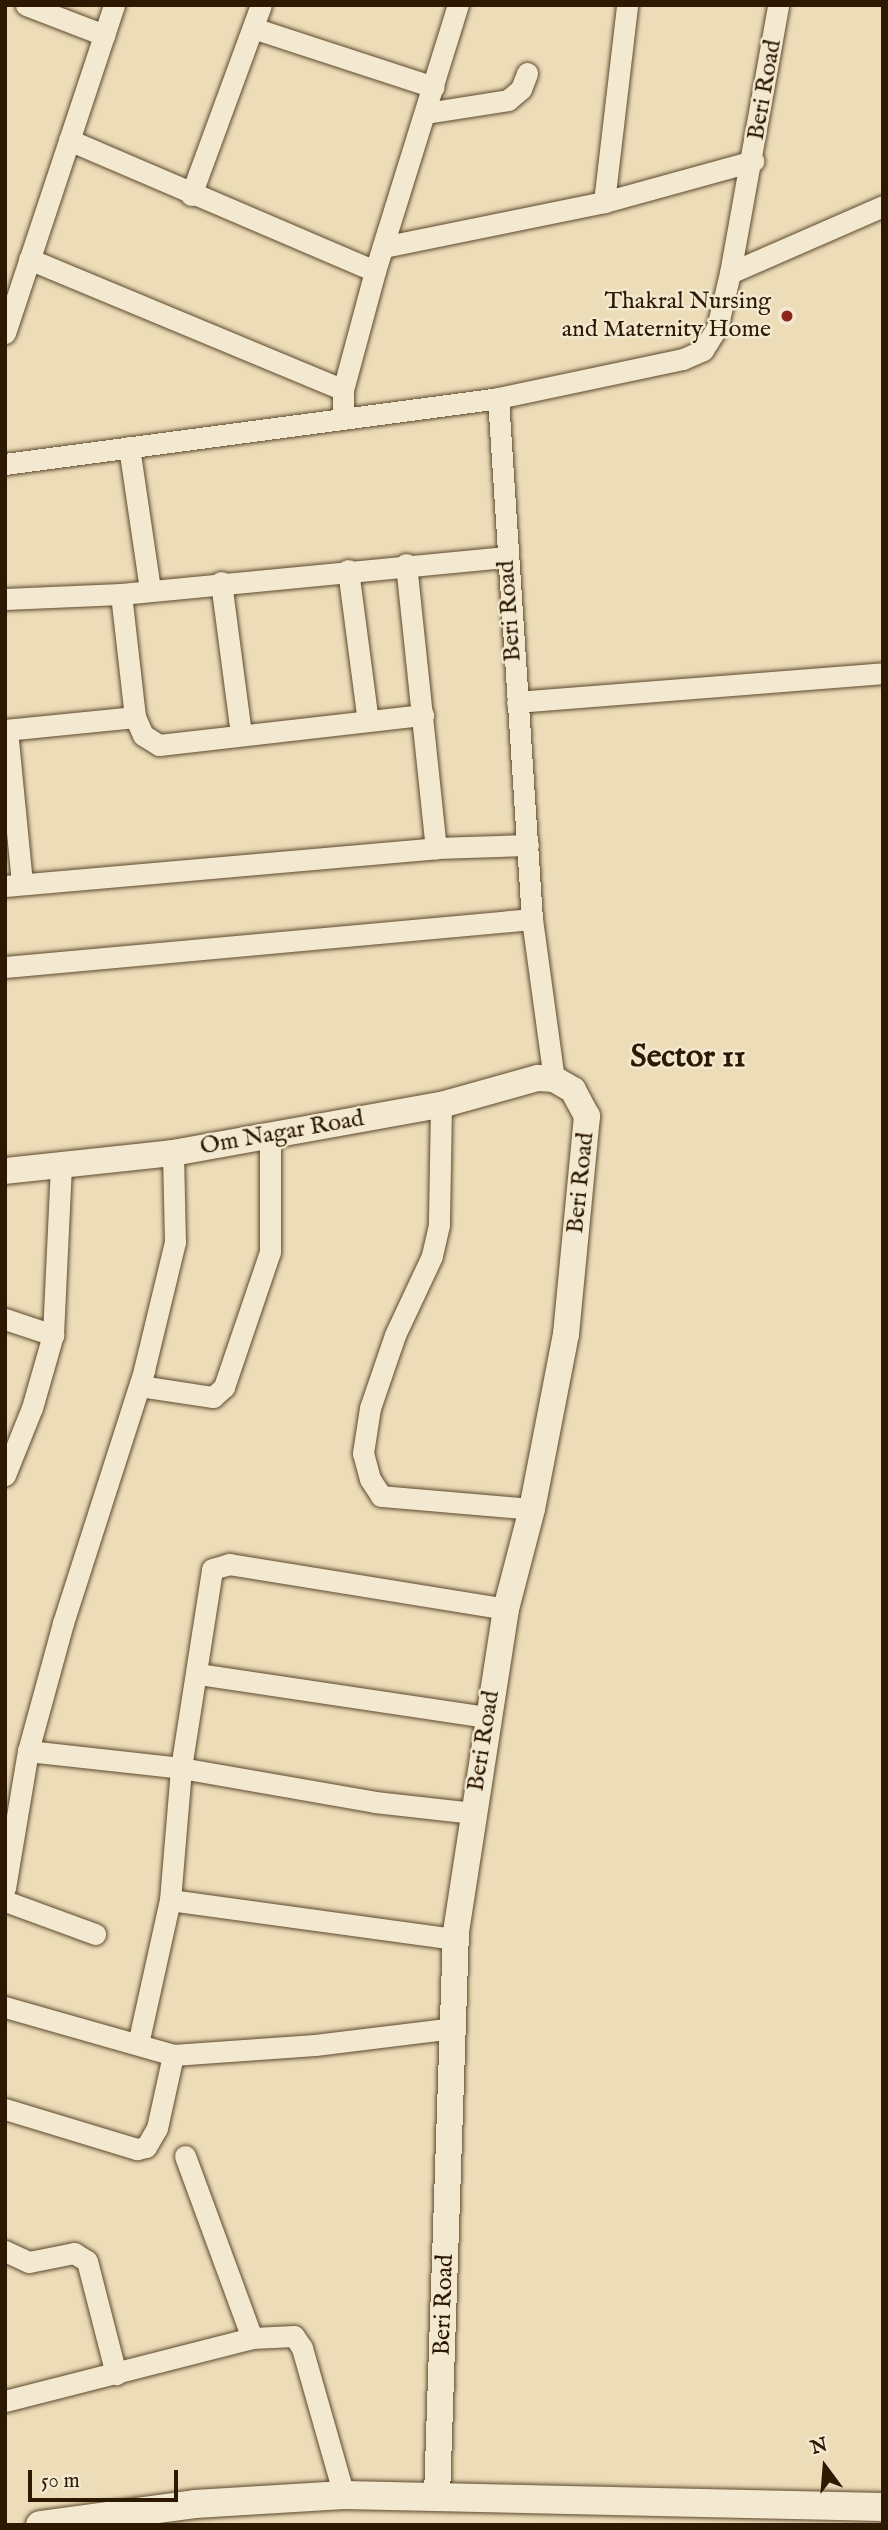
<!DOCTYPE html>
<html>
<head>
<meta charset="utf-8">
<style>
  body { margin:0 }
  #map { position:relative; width:888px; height:2530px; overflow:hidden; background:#ecdcb7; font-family:"IM FELL English",serif }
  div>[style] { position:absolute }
  .roads { filter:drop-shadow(0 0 2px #5d492e) drop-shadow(0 0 2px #5d492e) }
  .minor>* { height:21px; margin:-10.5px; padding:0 10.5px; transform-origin:10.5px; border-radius:10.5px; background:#f3e8d0 }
  .tertiary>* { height:26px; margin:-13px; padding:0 13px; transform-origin:13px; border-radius:13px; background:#f3e8d0 }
  .secondary>* { height:28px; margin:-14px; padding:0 14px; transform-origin:14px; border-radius:14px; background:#f3e8d0 }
  .dots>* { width:19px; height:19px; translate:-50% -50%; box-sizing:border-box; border:4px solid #f3e8d0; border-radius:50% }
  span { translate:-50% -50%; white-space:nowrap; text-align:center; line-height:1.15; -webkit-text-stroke:5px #f3e8d0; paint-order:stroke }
  .street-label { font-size:24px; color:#2d1801 }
  .poi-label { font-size:24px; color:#2d1801 }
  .right { translate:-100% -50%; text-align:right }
  .district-label { font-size:32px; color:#2d1801; font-weight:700 }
  .frame { position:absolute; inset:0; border:7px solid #2d1801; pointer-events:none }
  .north { position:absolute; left:790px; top:2432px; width:70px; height:70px; -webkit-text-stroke:5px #f3e8d0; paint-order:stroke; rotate:344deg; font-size:19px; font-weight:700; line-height:28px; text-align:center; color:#2d1801 }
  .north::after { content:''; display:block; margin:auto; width:24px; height:32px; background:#2d1801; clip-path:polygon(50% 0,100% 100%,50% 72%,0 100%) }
  .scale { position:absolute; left:28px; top:2470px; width:150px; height:32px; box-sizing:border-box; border:4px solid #2d1801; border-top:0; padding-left:9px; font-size:21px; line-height:24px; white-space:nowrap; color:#2d1801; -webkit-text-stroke:5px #f3e8d0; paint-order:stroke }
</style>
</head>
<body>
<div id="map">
  <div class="roads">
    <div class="minor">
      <i style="left:26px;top:5px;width:84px;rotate:21deg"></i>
      <i style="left:253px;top:28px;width:190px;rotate:18.1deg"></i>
      <i style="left:426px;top:113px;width:83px;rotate:-9deg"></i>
      <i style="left:508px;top:100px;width:17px;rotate:-40deg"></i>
      <i style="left:521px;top:89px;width:17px;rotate:-69deg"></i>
      <i style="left:69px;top:140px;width:333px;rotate:23.2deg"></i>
      <i style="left:191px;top:195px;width:202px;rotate:-69.8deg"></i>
      <i style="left:604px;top:202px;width:198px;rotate:-83.3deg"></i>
      <i style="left:383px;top:247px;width:226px;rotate:-11.5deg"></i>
      <i style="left:604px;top:202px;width:155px;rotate:-15.4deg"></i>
      <i style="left:29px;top:259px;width:340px;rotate:22.6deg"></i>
      <i style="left:730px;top:273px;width:167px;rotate:-23.6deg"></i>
      <i style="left:5px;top:333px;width:346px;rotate:-71.6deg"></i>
      <i style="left:498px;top:398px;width:522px;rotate:86.27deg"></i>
      <i style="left:532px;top:919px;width:162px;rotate:82.2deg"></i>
      <i style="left:343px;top:419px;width:29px;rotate:-90deg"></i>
      <i style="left:343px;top:390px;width:123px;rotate:-74.9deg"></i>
      <i style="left:375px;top:271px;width:279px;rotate:-72.7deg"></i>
      <i style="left:129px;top:447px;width:145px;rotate:81.6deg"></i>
      <i style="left:5px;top:464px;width:497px;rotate:-7.6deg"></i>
      <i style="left:498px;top:398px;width:189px;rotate:-11.9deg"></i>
      <i style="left:683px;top:359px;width:22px;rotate:-24deg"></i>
      <i style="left:703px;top:350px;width:26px;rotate:-58deg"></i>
      <i style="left:717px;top:328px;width:57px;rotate:-76.7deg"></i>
      <i style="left:730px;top:273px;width:272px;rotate:-79.8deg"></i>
      <i style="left:406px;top:564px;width:286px;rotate:84deg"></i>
      <i style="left:348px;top:570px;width:152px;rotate:82.5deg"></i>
      <i style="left:221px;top:582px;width:153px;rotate:82.5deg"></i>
      <i style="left:121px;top:594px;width:124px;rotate:83.5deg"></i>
      <i style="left:135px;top:717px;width:20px;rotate:66deg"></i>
      <i style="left:143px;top:735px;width:19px;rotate:32deg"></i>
      <i style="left:159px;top:745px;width:266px;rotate:-6.5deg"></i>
      <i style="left:5px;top:599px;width:116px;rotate:-2.5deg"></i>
      <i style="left:121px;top:594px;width:387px;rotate:-5.5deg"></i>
      <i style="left:517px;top:702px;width:367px;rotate:-4.5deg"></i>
      <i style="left:5px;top:730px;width:131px;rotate:-5.7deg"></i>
      <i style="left:7px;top:730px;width:154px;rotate:84.4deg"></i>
      <i style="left:5px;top:886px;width:433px;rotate:-5deg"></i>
      <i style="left:436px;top:848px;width:92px;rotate:-1.9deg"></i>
      <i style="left:5px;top:967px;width:529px;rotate:-5.2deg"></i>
      <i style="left:441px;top:1105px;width:120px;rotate:91deg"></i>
      <i style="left:439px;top:1225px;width:32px;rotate:103deg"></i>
      <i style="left:432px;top:1256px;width:87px;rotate:115.1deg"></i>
      <i style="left:395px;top:1335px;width:77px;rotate:108.9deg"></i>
      <i style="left:370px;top:1408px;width:46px;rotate:98.8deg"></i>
      <i style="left:363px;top:1453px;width:27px;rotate:75deg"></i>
      <i style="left:370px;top:1479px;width:20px;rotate:57deg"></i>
      <i style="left:381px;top:1496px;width:152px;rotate:4.9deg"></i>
      <i style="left:5px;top:1319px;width:51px;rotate:18.4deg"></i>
      <i style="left:140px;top:1386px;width:74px;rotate:8.6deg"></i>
      <i style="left:213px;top:1397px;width:15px;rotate:-42deg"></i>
      <i style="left:224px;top:1387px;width:143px;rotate:-71.2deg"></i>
      <i style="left:270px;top:1252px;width:118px;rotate:-90deg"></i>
      <i style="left:5px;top:1475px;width:72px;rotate:-68.1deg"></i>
      <i style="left:32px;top:1408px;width:76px;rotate:-74deg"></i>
      <i style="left:53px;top:1335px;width:169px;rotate:-87.3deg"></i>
      <i style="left:198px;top:1674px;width:292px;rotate:8.5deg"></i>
      <i style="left:28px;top:1751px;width:154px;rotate:6.3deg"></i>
      <i style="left:181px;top:1768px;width:197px;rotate:9.9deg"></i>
      <i style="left:375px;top:1802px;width:99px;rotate:6.4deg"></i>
      <i style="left:5px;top:1888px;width:139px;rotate:-80.5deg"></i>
      <i style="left:28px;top:1751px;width:133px;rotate:-74.7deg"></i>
      <i style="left:63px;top:1623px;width:266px;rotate:-72.2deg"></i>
      <i style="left:144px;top:1370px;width:132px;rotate:-76.4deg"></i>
      <i style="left:175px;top:1242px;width:89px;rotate:-91.3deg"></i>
      <i style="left:170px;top:1900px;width:288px;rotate:7.8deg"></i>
      <i style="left:5px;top:1901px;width:96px;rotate:20.1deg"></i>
      <i style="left:5px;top:2007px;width:175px;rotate:15.9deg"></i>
      <i style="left:173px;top:2055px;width:142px;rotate:-4deg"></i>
      <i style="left:315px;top:2045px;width:139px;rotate:-7deg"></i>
      <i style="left:138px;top:2044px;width:148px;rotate:-77.5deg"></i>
      <i style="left:170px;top:1900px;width:132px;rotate:-85.2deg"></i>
      <i style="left:181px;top:1768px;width:201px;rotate:-81.1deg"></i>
      <i style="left:212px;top:1569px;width:18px;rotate:-16deg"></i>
      <i style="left:229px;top:1564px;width:281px;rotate:9.2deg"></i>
      <i style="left:5px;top:2109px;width:138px;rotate:16.9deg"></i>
      <i style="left:137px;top:2149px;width:9px;rotate:-13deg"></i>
      <i style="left:146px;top:2147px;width:22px;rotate:-60deg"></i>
      <i style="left:157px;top:2128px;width:75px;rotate:-77.6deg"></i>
      <i style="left:185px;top:2156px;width:194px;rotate:69.8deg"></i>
      <i style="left:5px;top:2251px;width:26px;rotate:25deg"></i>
      <i style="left:29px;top:2262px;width:46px;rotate:-11.3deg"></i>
      <i style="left:74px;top:2253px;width:15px;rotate:32deg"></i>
      <i style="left:87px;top:2261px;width:117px;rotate:75.6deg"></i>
      <i style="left:5px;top:2401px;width:255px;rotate:-14.3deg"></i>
      <i style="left:252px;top:2338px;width:42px;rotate:-2.7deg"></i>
      <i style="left:294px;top:2336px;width:14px;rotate:56deg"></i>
      <i style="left:302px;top:2348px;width:153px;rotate:74.1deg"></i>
    </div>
    <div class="tertiary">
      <i style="left:5px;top:1171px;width:169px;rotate:-6.1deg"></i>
      <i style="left:173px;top:1153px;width:272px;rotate:-10.2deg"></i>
      <i style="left:441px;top:1105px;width:101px;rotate:-15.6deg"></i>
      <i style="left:538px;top:1078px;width:16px;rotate:4deg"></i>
      <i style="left:554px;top:1079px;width:22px;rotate:30deg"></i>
      <i style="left:573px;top:1090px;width:30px;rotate:62deg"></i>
      <i style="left:587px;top:1116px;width:219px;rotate:95.5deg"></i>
      <i style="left:566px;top:1334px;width:178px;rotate:101deg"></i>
      <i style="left:532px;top:1509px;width:103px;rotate:104.6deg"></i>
      <i style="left:506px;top:1609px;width:327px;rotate:98.8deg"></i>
      <i style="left:456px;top:1932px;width:564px;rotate:91.93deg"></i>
    </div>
    <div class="secondary">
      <i style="left:40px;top:2525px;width:156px;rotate:-7.7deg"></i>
      <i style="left:195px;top:2504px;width:149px;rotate:-3.5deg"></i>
      <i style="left:344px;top:2495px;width:539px;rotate:1.28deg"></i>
    </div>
  </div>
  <div class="dots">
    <i style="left:787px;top:316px;background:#8f2418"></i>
  </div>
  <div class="street-label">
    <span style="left:765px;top:90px;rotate:-80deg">Beri Road</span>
    <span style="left:510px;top:611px;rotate:-94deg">Beri Road</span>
    <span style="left:282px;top:1133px;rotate:-10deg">Om Nagar Road</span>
    <span style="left:581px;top:1183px;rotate:-84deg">Beri Road</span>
    <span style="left:484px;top:1741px;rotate:-81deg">Beri Road</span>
    <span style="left:444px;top:2305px;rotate:-88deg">Beri Road</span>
  </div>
  <div class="poi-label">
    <span class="right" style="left:771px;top:316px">Thakral Nursing<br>and Maternity Home</span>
  </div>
  <div class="district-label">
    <span style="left:688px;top:1058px">Sector 11</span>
  </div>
  <div class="frame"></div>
  <div class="north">N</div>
  <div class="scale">50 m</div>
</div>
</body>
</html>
